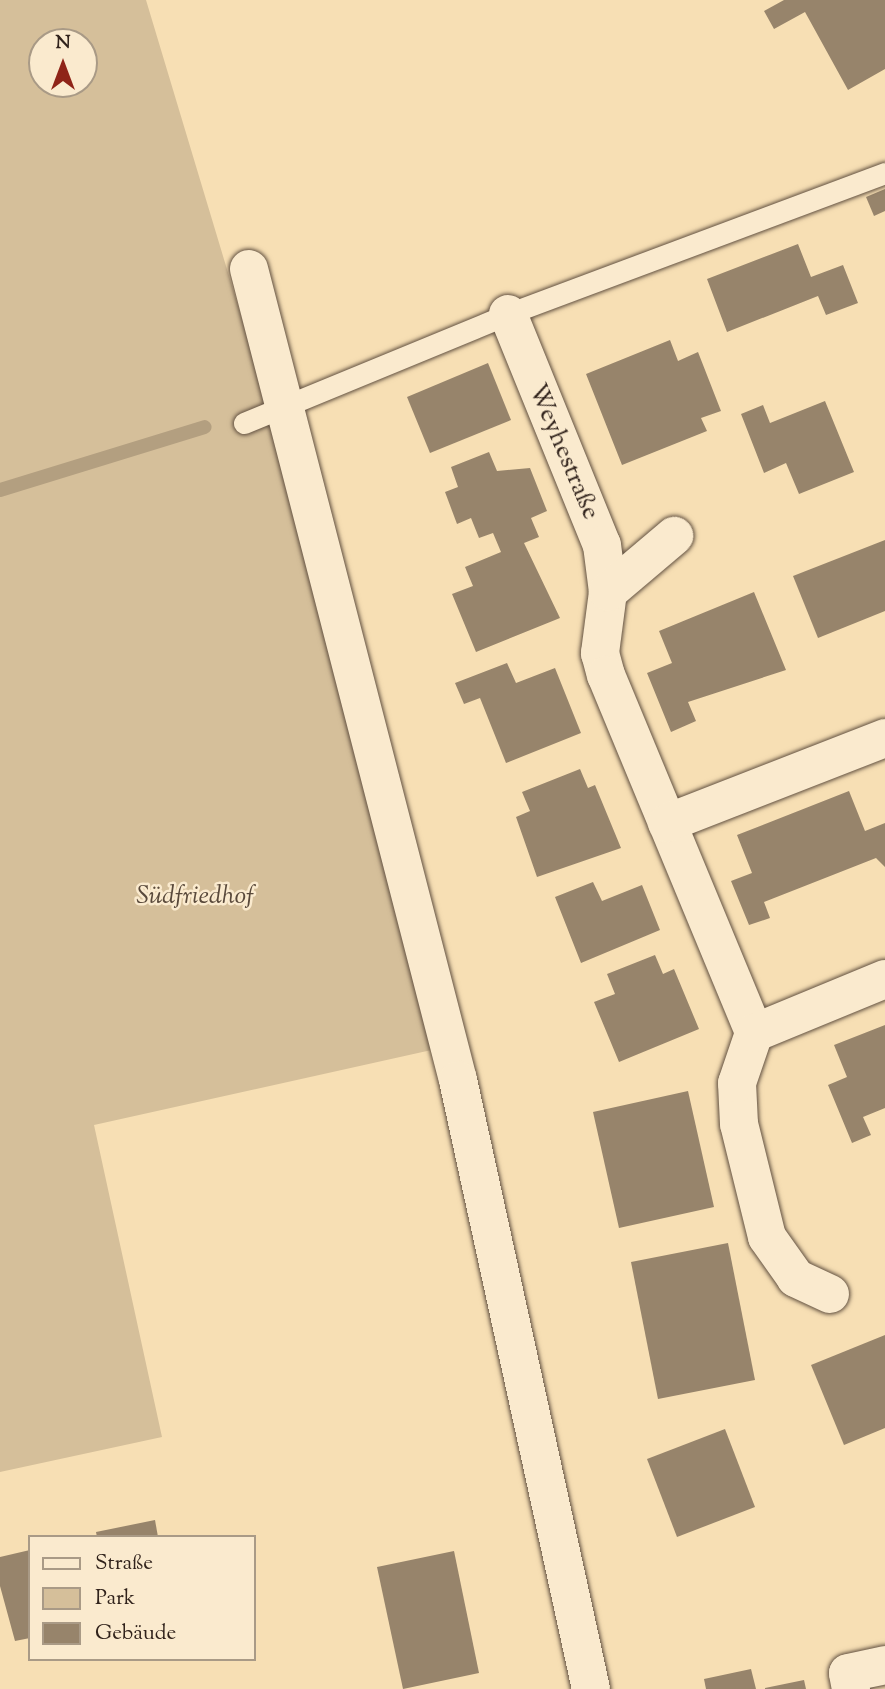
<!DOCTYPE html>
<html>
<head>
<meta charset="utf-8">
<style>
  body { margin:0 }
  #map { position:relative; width:885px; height:1689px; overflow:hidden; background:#f7dfb4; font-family:"Sorts Mill Goudy",serif }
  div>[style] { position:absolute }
  .green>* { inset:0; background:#d5bf9a }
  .stream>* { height:14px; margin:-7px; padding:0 7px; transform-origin:7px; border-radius:7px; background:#b39f80 }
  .building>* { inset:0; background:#97846b }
  .roads { filter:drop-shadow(0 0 2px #625141) drop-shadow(0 0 2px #625141) }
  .service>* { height:21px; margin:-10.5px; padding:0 10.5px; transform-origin:10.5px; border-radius:10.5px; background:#faeace }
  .minor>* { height:38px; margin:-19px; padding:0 19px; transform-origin:19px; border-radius:19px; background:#faeace }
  span { translate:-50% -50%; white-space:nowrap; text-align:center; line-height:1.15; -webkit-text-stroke:5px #faeace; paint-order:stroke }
  .street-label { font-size:26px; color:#30221b }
  .park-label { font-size:26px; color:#59493b; font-style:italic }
  .legend { position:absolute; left:28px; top:1535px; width:228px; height:126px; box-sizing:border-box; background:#faeace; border:2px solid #a99a86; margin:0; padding:9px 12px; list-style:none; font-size:21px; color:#30221b }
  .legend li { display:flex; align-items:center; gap:14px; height:35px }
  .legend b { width:35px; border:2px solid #a99a86 }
  .north { position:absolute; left:28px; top:28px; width:70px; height:70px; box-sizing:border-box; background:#faeace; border:2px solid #a99a86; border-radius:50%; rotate:0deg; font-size:19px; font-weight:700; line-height:28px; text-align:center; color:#30221b }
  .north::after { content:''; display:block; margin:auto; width:24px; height:32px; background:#8f2418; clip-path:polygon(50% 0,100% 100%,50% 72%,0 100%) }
</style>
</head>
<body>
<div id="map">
  <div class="green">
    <i style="clip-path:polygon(evenodd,0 0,146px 0,269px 409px,436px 1049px,94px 1125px,162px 1437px,0 1472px,0 0,42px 42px,84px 42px,84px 84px,42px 84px,42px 42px)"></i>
  </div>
  <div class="stream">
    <i style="left:0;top:490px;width:214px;rotate:-17.1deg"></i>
  </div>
  <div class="building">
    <i style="clip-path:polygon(784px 0,885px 0,885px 69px,848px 90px,805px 12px,774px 29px,764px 11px)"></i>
    <i style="clip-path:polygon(885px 189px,885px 211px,874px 216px,866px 197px)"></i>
    <i style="clip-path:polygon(798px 244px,811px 277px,843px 265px,858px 303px,826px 315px,818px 296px,727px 332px,707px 279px)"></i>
    <i style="clip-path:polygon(670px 340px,678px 361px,698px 352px,721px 411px,701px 418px,707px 431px,622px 465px,586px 374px)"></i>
    <i style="clip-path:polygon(488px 363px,511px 420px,430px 453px,407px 397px)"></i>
    <i style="clip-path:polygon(825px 401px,854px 472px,799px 494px,786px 463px,764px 473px,741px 414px,763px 405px,770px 423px)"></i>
    <i style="clip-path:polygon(489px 452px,497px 471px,530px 468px,547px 511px,531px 518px,539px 537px,524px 543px,560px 618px,476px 652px,452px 594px,473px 586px,465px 567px,501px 552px,493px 533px,479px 538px,471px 518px,457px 524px,445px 492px,458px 487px,451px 467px)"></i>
    <i style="clip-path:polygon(885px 540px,885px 611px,818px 638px,793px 576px)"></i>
    <i style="clip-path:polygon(754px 592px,786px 670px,688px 702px,696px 721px,671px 732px,647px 673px,672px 663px,659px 631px)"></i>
    <i style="clip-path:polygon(507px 663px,516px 683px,555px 668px,581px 733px,506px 763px,480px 698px,464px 704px,455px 683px)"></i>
    <i style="clip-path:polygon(580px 769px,588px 788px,595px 785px,621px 848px,537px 877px,516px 817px,530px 811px,522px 792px)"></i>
    <i style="clip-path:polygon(849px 791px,865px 831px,885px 823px,885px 813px,885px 867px,876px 858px,764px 902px,770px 918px,749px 925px,731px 881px,752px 873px,737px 835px)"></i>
    <i style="clip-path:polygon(593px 882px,602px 901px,642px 885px,660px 930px,581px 963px,555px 897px)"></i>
    <i style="clip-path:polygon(655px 955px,663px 974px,674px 969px,699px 1029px,619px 1062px,594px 1002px,615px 994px,607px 974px)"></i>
    <i style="clip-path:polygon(885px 1025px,885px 1108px,863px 1117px,871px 1135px,852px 1143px,828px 1085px,847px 1077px,834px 1045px)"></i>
    <i style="clip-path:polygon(688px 1091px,714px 1207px,619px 1228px,593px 1112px)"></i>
    <i style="clip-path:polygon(728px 1243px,755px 1380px,658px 1399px,631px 1262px)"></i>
    <i style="clip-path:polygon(885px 1335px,885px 1428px,844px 1445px,811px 1365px)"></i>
    <i style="clip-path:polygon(725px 1429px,755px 1507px,677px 1537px,647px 1459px)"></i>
    <i style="clip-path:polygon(155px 1520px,158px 1537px,97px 1537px,96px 1532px)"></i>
    <i style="clip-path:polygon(30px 1550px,30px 1638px,15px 1641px,0 1586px,0 1557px)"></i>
    <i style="clip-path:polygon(454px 1551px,479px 1673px,403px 1689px,377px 1567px)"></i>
    <i style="clip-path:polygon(751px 1669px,756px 1689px,706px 1689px,704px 1679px)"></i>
    <i style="clip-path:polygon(804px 1680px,806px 1689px,765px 1689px,765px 1688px)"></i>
  </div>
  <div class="roads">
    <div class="service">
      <i style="left:244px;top:423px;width:286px;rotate:-22.4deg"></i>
      <i style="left:508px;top:314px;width:403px;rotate:-20.5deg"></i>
    </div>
    <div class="minor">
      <i style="left:249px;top:269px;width:837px;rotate:75.55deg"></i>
      <i style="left:458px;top:1080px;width:623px;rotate:77.68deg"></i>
      <i style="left:508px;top:314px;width:249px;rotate:67.9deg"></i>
      <i style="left:602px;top:545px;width:47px;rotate:82.7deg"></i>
      <i style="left:608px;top:592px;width:62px;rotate:97.5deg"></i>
      <i style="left:600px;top:653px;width:23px;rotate:75deg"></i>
      <i style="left:606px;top:675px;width:387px;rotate:67.5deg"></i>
      <i style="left:608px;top:592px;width:87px;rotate:-40.3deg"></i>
      <i style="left:667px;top:823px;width:234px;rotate:-21.3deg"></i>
      <i style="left:830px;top:1294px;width:38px;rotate:-155deg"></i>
      <i style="left:796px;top:1278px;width:50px;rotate:-125.3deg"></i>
      <i style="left:767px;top:1237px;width:116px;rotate:-103.9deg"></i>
      <i style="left:739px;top:1124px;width:41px;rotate:-92.8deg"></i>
      <i style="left:737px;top:1083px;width:53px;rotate:-71.2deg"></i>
      <i style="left:754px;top:1033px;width:142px;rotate:-22.4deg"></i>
      <i style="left:851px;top:1689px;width:16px;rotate:-101deg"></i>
      <i style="left:848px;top:1673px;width:38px;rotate:-12deg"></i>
    </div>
  </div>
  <div class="street-label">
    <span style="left:563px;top:452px;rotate:67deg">Weyhestraße</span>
  </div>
  <div class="park-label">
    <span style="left:195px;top:897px">Südfriedhof</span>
  </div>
  <ul class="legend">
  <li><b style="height:9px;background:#faeace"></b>Straße</li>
  <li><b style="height:19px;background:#d5bf9a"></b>Park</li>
  <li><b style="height:19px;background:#97846b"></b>Gebäude</li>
  </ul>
  <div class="north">N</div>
</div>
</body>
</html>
